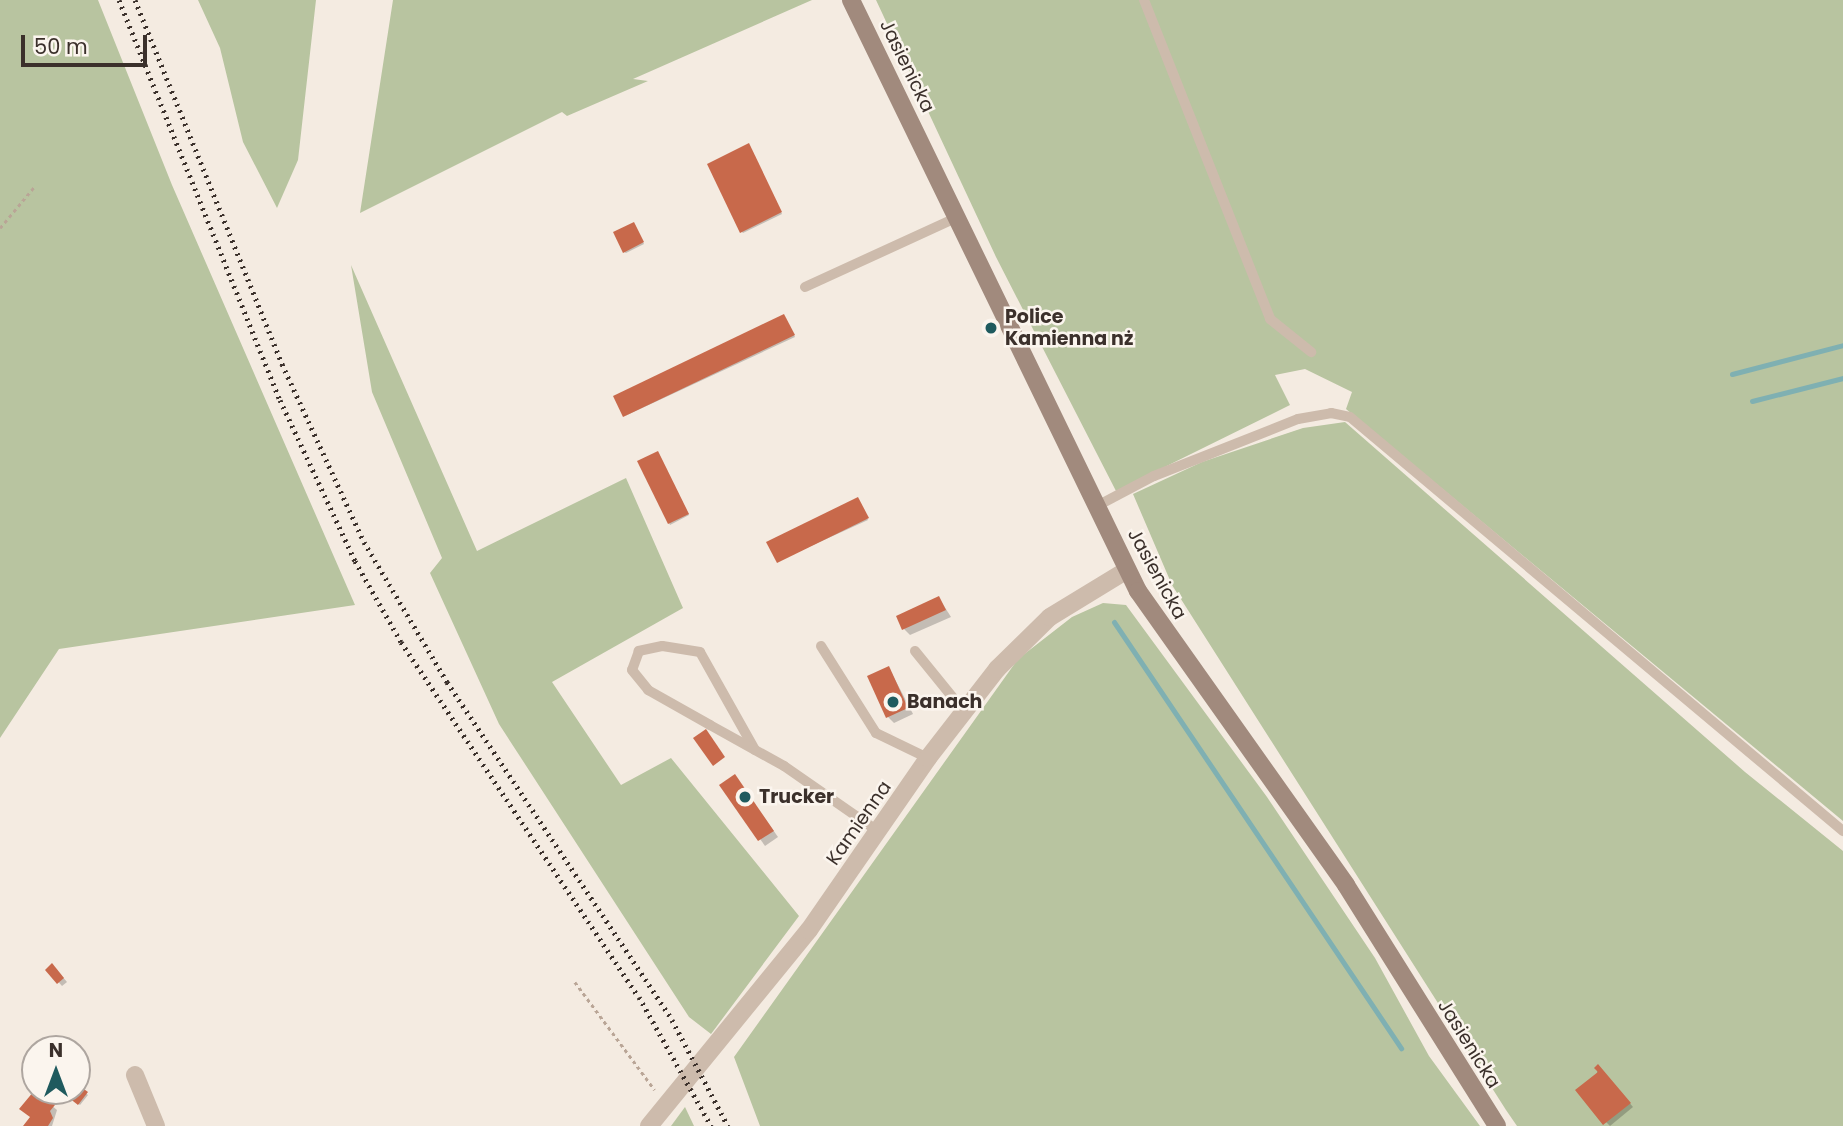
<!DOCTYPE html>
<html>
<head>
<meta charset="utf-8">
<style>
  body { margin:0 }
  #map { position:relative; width:1843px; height:1126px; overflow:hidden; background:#f4ebe1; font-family:Poppins,sans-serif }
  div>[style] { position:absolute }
  .green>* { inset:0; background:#b8c4a0 }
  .shadow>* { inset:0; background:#0003 }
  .stream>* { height:5px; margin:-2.5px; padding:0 2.5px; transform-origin:2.5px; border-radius:2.5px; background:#7fb0b2 }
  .building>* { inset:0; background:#c8694b }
  .path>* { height:2.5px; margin-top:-1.25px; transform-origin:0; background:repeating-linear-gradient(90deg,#b9a596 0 3.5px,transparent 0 7px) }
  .lane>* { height:10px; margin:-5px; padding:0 5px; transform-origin:5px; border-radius:5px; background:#cdbbac }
  .street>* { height:18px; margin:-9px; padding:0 9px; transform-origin:9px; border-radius:9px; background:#cdbbac }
  .secondary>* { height:18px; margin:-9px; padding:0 9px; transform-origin:9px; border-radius:9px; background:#a18a7d }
  .rail>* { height:5px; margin-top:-2.5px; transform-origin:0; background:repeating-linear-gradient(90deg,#3b302b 0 2px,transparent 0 7px) }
  .dots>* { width:19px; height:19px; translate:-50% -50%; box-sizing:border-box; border:4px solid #fbf5ee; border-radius:50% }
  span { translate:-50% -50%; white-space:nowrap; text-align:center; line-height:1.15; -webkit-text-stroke:5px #fbf5ee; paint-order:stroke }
  .street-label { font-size:19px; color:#3b302b }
  .poi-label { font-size:19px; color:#3b302b; font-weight:700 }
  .left { translate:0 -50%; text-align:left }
  .north { position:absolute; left:21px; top:1035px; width:70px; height:70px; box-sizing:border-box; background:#fbf5ee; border:2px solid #aea6a0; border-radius:50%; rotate:0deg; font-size:19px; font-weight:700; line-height:28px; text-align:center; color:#3b302b }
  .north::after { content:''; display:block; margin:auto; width:24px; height:32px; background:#1f5a5e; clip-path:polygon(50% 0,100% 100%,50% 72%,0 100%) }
  .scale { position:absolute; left:21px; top:35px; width:126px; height:32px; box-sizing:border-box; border:4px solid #3b302b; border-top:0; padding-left:9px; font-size:21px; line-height:24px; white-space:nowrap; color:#3b302b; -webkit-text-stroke:5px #fbf5ee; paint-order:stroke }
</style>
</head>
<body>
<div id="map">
  <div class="green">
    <i style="clip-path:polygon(0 0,98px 0,172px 185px,355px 605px,59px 649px,0 738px)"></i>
    <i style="clip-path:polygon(198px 0,316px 0,298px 160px,277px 208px,243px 142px,220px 48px)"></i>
    <i style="clip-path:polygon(393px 0,812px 0,633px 79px,648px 81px,567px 116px,562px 112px,360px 213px)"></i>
    <i style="clip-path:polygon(876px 0,1843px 0,1843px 821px,1346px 409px,1352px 392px,1305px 369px,1275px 375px,1290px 405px,1116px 491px,996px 257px)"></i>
    <i style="clip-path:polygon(351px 265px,477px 551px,626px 478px,683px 608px,552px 682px,621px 785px,671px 758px,799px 916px,711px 1034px,689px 1017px,499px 724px,430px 573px,442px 558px,372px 392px)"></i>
    <i style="clip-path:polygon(1345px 422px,1745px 772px,1843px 851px,1843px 1126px,1517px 1126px,1506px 1110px,1172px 585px,1133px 494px,1202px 462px,1303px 428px)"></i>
    <i style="clip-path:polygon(1103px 603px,1126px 605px,1267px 797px,1375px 958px,1429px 1056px,1480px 1126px,760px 1126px,734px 1057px,1018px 659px,1072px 617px)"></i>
    <i style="clip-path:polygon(685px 1107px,694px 1126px,671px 1126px)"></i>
  </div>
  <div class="shadow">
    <i style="clip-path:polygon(750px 147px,782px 214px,743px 233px,742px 232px)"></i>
    <i style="clip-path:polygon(635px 225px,644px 244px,626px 253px,624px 252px)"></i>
    <i style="clip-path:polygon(785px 318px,795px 337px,625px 416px)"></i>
    <i style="clip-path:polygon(659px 454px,689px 515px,670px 525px,669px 523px)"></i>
    <i style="clip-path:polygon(858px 500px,868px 520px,778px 561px)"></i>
    <i style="clip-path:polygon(939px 598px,951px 617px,910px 635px,904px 629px)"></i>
    <i style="clip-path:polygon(889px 668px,913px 714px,894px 723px,888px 717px)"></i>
    <i style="clip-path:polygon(735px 776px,778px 837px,765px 846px,722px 785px)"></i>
    <i style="clip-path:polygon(56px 969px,67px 982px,62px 986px,48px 970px)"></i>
    <i style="clip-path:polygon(77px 1066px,83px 1071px,77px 1079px)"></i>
    <i style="clip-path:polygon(1598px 1066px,1633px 1107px,1610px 1126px,1591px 1107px)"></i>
    <i style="clip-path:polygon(77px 1086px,88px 1095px,80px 1105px,66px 1093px,56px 1105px,51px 1101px,52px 1091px,77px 1091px)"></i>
    <i style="clip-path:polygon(51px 1105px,57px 1110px,52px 1126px,26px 1126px)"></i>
  </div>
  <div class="stream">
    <i style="left:1732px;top:374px;width:115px;rotate:-14.6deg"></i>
    <i style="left:1752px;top:401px;width:94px;rotate:-14.2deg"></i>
    <i style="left:1114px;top:622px;width:514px;rotate:56.03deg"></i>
  </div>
  <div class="building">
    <i style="clip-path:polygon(749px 143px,782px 212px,740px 233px,707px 164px)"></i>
    <i style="clip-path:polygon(634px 222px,644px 242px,623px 253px,613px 232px)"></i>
    <i style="clip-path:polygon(784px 314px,795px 335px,623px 417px,613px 396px)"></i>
    <i style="clip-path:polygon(658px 451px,689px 514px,668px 524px,637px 461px)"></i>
    <i style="clip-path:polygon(858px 497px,869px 518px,777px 563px,766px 542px)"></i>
    <i style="clip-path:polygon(939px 596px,946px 610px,902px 630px,896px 616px)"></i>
    <i style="clip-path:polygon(889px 666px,908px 708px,886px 718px,867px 676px)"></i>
    <i style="clip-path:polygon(706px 729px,725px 757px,713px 766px,693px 738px)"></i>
    <i style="clip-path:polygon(735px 774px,774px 831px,758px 841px,719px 785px)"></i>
    <i style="clip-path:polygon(52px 963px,64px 978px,57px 984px,45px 970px)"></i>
    <i style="clip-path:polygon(1598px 1064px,1631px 1103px,1603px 1125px,1575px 1090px,1598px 1072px,1594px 1068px)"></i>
    <i style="clip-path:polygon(77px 1084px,88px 1092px,78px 1105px,64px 1094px,50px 1111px,53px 1118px,48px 1126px,23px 1126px,30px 1117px,19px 1109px,34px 1091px,45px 1097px,50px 1091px,77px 1091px)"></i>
  </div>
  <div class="path">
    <i style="left:0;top:228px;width:53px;rotate:-50.3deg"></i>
    <i style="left:575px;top:982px;width:134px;rotate:53.5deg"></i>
  </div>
  <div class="lane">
    <i style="left:1144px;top:0;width:343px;rotate:68.4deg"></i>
    <i style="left:1270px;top:319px;width:53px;rotate:38.8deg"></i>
    <i style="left:805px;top:287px;width:168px;rotate:-24.6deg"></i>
    <i style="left:1097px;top:506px;width:64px;rotate:-27.8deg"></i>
    <i style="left:1154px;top:476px;width:155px;rotate:-21.6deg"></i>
    <i style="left:1298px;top:419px;width:34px;rotate:-10deg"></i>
    <i style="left:1331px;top:413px;width:19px;rotate:12deg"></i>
    <i style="left:1350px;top:417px;width:644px;rotate:40.02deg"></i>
    <i style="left:821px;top:646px;width:103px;rotate:57.7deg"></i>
    <i style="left:876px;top:733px;width:58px;rotate:25.7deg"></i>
    <i style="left:915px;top:651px;width:76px;rotate:50.9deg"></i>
    <i style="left:755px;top:750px;width:112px;rotate:-119.3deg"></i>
    <i style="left:700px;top:652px;width:38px;rotate:-171deg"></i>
    <i style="left:662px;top:646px;width:24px;rotate:168deg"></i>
    <i style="left:639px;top:651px;width:20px;rotate:110deg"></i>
    <i style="left:632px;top:670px;width:26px;rotate:51deg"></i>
    <i style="left:648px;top:690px;width:71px;rotate:29.4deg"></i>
    <i style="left:710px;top:725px;width:85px;rotate:29deg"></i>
    <i style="left:784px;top:766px;width:116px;rotate:34.8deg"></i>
  </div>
  <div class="street">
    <i style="left:135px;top:1075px;width:55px;rotate:67.6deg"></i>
    <i style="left:649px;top:1126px;width:253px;rotate:-50.8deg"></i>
    <i style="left:809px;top:930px;width:209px;rotate:-55.3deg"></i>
    <i style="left:928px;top:758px;width:113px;rotate:-52.2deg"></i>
    <i style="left:997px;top:669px;width:74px;rotate:-44.5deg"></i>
    <i style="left:1050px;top:617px;width:90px;rotate:-31.4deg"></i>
  </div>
  <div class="secondary">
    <i style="left:851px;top:0;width:657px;rotate:64.1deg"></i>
    <i style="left:1138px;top:591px;width:360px;rotate:54.7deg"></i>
    <i style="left:1346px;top:885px;width:284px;rotate:57.9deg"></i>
  </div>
  <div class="rail">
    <i style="left:119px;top:0;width:431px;rotate:68.1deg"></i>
    <i style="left:280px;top:400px;width:178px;rotate:65deg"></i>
    <i style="left:355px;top:561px;width:93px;rotate:60.4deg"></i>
    <i style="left:401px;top:642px;width:427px;rotate:56.2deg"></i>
    <i style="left:639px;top:997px;width:148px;rotate:60.8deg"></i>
    <i style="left:135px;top:0;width:393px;rotate:68deg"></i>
    <i style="left:282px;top:364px;width:196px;rotate:65.3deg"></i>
    <i style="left:364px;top:542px;width:163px;rotate:59.3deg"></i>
    <i style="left:447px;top:682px;width:406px;rotate:56.3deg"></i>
    <i style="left:672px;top:1020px;width:120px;rotate:62.2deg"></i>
  </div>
  <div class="dots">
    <i style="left:991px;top:328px;background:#1f5a5e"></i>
    <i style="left:893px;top:702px;background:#1f5a5e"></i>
    <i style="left:745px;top:797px;background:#1f5a5e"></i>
  </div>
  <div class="street-label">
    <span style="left:907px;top:66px;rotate:64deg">Jasienicka</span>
    <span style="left:1157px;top:574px;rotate:61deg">Jasienicka</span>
    <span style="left:859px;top:823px;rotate:-55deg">Kamienna</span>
    <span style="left:1469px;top:1044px;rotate:58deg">Jasienicka</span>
  </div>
  <div class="poi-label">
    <span class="left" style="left:1005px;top:328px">Police<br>Kamienna nż</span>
    <span class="left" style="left:907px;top:702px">Banach</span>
    <span class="left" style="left:759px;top:797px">Trucker</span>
  </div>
  <div class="north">N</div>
  <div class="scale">50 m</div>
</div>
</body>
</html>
